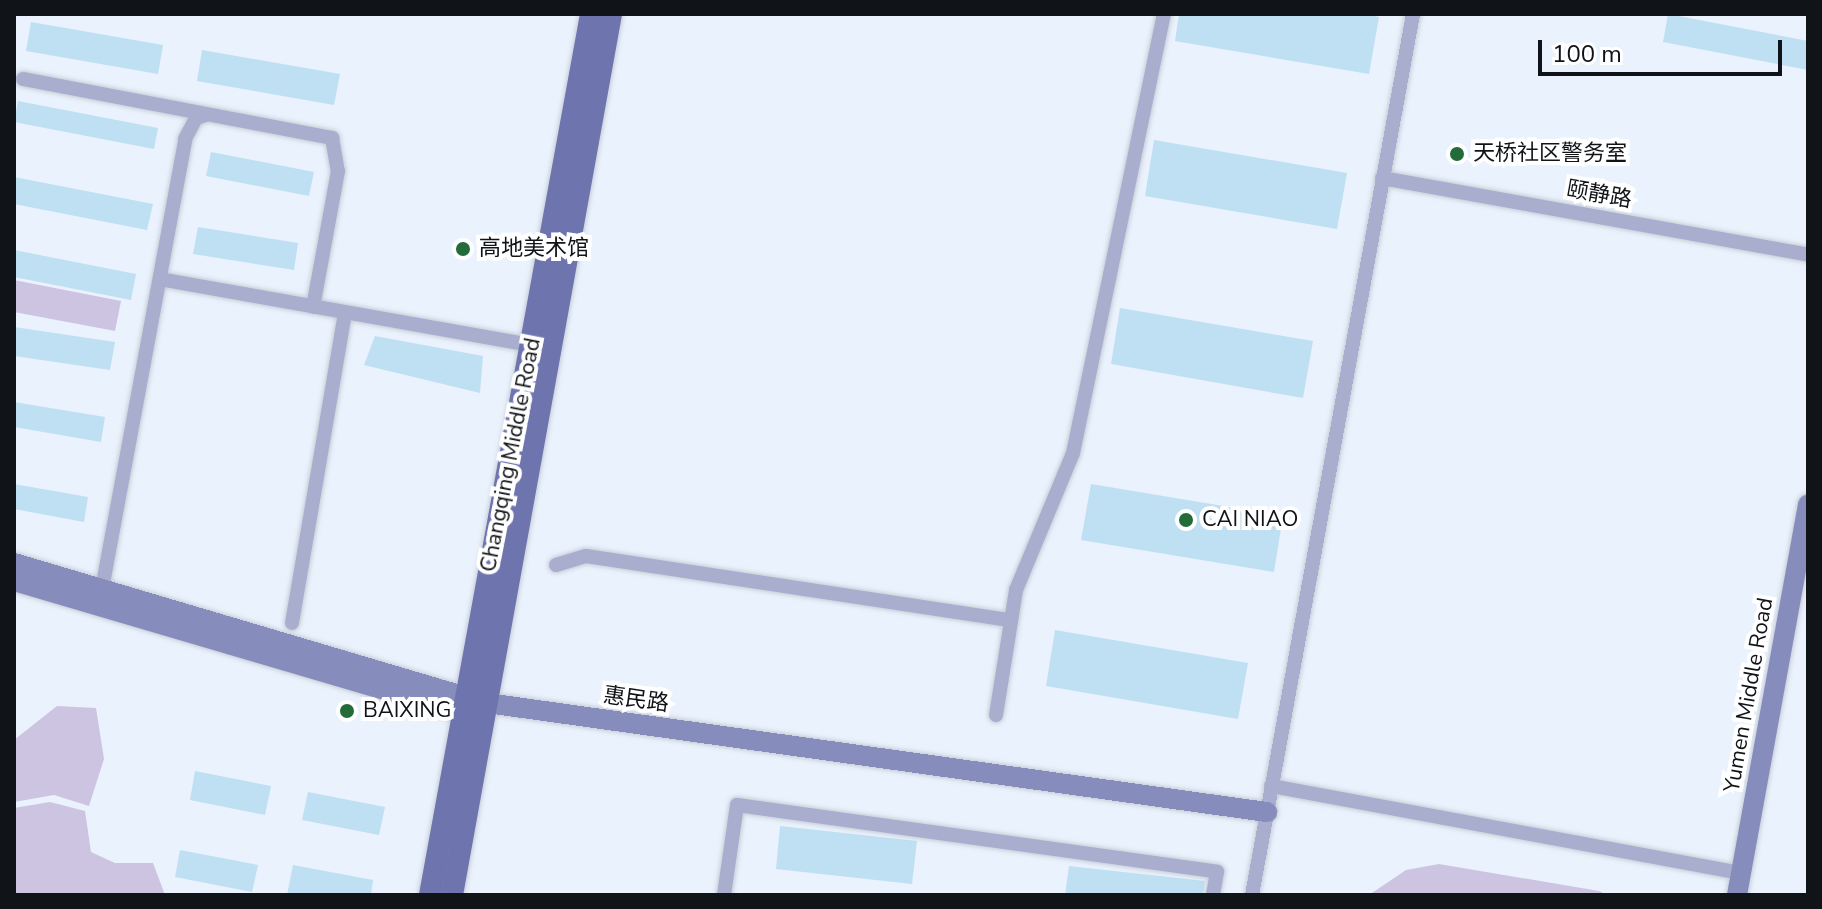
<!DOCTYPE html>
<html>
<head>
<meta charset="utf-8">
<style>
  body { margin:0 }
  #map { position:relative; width:1822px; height:909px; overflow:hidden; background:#eaf2fd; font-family:"Nunito Sans","Noto Sans SC",sans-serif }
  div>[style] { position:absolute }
  .green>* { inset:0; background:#cdc4e2 }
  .building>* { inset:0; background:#bfdff3 }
  .roads { filter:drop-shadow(0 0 2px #c7ced8) drop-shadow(0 0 2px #c7ced8) }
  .street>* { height:14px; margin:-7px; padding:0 7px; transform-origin:7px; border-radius:7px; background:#a9aece }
  .secondary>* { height:20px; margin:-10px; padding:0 10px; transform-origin:10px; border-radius:10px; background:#868dbc }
  .primary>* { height:22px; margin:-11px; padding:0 11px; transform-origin:11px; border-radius:11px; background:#6e74ae }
  .dots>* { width:22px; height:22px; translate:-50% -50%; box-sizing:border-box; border:4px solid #fff; border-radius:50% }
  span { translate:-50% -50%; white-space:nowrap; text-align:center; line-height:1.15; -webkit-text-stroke:8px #fff; paint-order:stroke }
  .poi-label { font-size:22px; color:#101317 }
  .left { translate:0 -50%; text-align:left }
  .street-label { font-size:22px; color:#101317 }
  .frame { position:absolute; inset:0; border:16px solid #101317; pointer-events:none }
  .scale { position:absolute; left:1538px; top:40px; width:244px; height:36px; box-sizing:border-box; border:4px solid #101317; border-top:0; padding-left:10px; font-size:24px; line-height:28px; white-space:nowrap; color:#101317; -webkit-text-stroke:6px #fff; paint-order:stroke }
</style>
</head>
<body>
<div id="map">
  <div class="green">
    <i style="clip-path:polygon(14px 280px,121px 301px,115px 331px,14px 312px)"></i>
    <i style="clip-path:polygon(57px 706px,96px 708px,104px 759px,89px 806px,54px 795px,14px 802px,14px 740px)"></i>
    <i style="clip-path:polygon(50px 802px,85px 811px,91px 852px,115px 863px,153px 863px,165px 895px,14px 895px,14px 808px)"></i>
    <i style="clip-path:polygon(1439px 864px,1599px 891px,1607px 895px,1369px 895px,1406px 870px)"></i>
  </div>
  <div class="building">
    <i style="clip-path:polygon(1179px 14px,1364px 14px,1379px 17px,1369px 74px,1175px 41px)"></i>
    <i style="clip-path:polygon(1668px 14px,1808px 41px,1808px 70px,1663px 42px)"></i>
    <i style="clip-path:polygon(31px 22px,163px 45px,158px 74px,26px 51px)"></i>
    <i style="clip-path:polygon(202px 50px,340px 74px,334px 105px,197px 81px)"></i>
    <i style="clip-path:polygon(18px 101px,158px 128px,154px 149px,14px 122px)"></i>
    <i style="clip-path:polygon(1154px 140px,1347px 173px,1337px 229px,1145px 196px)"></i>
    <i style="clip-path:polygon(211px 152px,314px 172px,309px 196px,206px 176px)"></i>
    <i style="clip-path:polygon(14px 177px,153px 204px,147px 230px,14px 204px)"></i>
    <i style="clip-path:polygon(198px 227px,298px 243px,294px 270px,193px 254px)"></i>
    <i style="clip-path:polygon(14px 250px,136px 274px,131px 300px,14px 277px)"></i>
    <i style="clip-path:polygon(1120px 308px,1313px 341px,1303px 398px,1111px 364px)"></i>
    <i style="clip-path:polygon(14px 327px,115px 342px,110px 370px,14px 356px)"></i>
    <i style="clip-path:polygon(375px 336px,483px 356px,480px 393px,364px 365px)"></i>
    <i style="clip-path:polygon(14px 402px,105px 417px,101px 442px,14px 427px)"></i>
    <i style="clip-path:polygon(14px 484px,88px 497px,84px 522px,14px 509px)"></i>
    <i style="clip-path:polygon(1091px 484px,1283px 516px,1274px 572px,1081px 540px)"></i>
    <i style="clip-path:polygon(1055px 630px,1248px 663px,1238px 719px,1046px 686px)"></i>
    <i style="clip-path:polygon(195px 771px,271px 786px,265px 815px,190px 800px)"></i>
    <i style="clip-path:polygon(308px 792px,385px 807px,379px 835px,302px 820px)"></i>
    <i style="clip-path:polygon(780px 826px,917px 841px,912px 884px,776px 869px)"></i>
    <i style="clip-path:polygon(180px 850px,258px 865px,252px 892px,175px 877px)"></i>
    <i style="clip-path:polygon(293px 865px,373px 880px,371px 895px,287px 895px)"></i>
    <i style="clip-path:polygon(1069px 866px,1205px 881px,1203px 895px,1065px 895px)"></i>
  </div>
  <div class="roads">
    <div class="street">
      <i style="left:23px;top:79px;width:315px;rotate:10.8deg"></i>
      <i style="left:332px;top:138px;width:34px;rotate:80deg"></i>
      <i style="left:338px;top:171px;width:138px;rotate:100.4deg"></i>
      <i style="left:1382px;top:178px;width:433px;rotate:10.2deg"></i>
      <i style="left:160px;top:279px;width:378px;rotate:10.1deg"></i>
      <i style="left:556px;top:565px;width:31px;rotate:-17deg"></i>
      <i style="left:586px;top:556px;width:430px;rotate:8.6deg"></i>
      <i style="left:102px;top:589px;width:458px;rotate:-79.5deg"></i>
      <i style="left:185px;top:139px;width:24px;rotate:-62deg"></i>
      <i style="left:196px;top:118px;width:10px;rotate:-17deg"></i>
      <i style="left:292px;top:623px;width:314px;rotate:-80.3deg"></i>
      <i style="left:996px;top:715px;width:127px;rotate:-80.9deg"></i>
      <i style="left:1016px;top:590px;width:148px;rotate:-67.4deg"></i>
      <i style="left:1073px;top:453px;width:448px;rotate:-78.3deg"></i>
      <i style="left:1271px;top:786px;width:478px;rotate:10.5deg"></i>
      <i style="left:724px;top:895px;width:91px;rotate:-81.8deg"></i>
      <i style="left:737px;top:805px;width:485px;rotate:7.9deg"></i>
      <i style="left:1217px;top:872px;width:23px;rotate:100deg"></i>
      <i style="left:1252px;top:895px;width:896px;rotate:-79.64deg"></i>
    </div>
    <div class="secondary">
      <i style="left:14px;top:563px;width:493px;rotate:16.5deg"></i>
      <i style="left:487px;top:703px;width:788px;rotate:7.96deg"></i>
      <i style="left:14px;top:581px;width:484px;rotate:16.4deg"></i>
      <i style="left:1737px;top:895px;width:397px;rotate:-79.7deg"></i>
    </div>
    <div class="primary">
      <i style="left:430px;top:895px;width:896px;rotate:-79.64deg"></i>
      <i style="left:452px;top:895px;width:895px;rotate:-79.77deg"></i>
    </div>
  </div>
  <div class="dots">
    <i style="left:1457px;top:154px;background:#236b38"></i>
    <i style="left:463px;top:249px;background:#236b38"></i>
    <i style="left:1186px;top:520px;background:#236b38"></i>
    <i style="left:347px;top:711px;background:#236b38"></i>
  </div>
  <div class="poi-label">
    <span class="left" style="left:1473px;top:154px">天桥社区警务室</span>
    <span class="left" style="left:479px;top:249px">高地美术馆</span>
    <span class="left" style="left:1202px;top:520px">CAI NIAO</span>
    <span class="left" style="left:363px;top:711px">BAIXING</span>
  </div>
  <div class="street-label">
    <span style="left:1599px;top:195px;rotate:10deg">颐静路</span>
    <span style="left:511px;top:455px;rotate:-79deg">Changqing Middle Road</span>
    <span style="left:1749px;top:695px;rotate:-80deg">Yumen Middle Road</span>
    <span style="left:636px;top:700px;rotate:8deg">惠民路</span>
  </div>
  <div class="frame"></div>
  <div class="scale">100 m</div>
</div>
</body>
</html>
